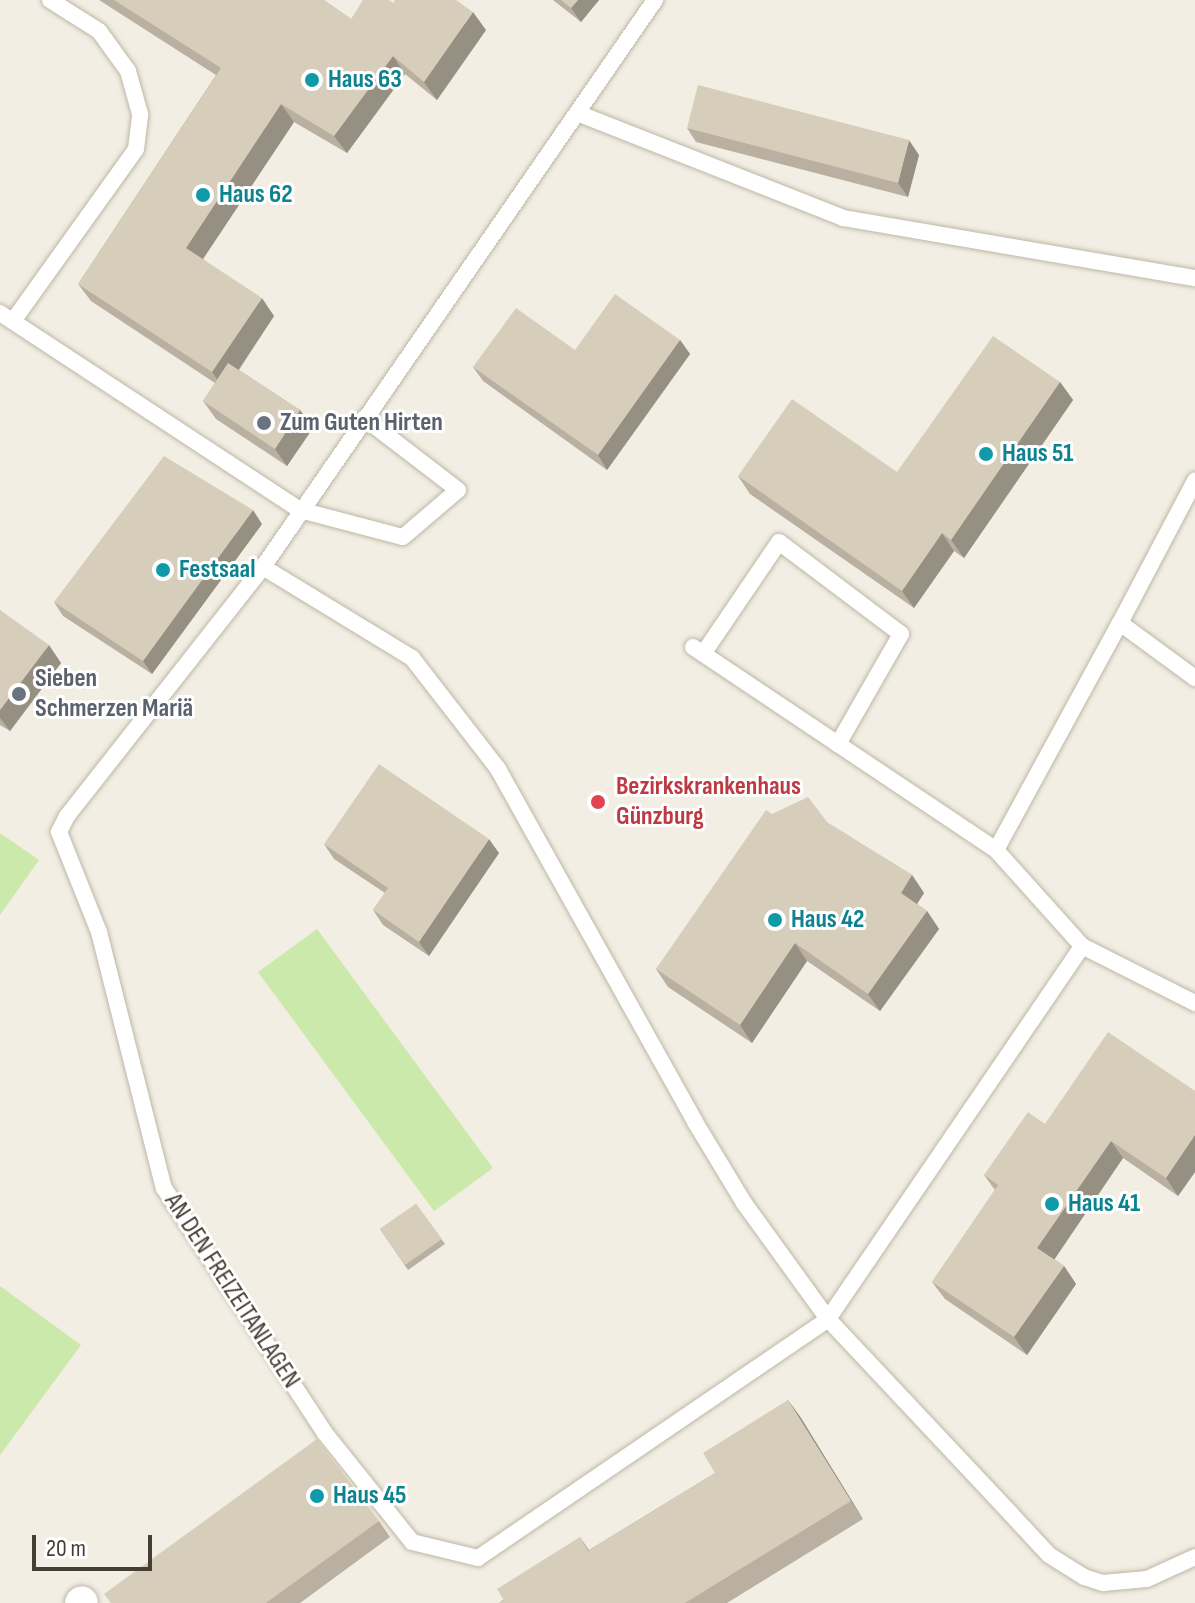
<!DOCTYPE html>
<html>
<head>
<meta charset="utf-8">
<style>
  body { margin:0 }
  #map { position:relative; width:1195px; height:1603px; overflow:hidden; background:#f2eee3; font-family:"Sofia Sans Condensed",sans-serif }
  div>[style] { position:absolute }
  .green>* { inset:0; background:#cae9aa }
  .roads { filter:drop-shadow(0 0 2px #beb7a6) drop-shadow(0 0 2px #beb7a6) }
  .lane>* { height:16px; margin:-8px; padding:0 8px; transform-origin:8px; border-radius:8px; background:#fff }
  .street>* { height:32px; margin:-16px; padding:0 16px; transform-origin:16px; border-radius:16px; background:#fff }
  .wall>* { inset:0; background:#b9b0a1 }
  .shaded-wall>* { inset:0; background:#969083 }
  .building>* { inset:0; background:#d7cdbb }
  .dots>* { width:22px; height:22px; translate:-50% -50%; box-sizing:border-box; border:4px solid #fff; border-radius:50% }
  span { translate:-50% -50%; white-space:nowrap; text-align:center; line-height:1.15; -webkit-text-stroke:6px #fff; paint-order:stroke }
  .culture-label { font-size:26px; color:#0d838f; font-weight:700 }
  .left { translate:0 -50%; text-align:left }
  .worship-label { font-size:26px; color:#5b616d; font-weight:700 }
  .health-label { font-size:26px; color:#be3a42; font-weight:700 }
  .street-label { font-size:26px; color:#443e33 }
  .scale { position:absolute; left:32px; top:1535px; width:120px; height:36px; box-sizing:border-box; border:4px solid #443e33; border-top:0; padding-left:10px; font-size:24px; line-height:28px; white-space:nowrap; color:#443e33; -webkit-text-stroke:6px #fff; paint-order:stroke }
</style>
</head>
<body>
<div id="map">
  <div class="green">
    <i style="clip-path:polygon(0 833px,39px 860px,0 915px)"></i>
    <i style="clip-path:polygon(317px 929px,493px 1168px,434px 1211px,258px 972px)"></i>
    <i style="clip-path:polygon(0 1286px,81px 1345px,0 1455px)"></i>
  </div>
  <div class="roads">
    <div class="lane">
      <i style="left:655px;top:0;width:689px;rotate:124.66deg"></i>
      <i style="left:263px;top:567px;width:317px;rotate:128.2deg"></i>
      <i style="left:67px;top:816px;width:18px;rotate:117deg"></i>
      <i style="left:59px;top:832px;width:108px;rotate:68.2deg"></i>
      <i style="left:99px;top:932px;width:264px;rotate:75.8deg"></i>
      <i style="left:164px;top:1188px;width:292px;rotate:56.7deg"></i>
      <i style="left:324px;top:1432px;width:141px;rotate:51.3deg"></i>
      <i style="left:412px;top:1542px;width:68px;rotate:13.6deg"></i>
      <i style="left:478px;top:1558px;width:424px;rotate:-34.3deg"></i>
      <i style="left:828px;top:1319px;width:451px;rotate:-55.7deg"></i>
      <i style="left:577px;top:113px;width:286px;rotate:21.5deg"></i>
      <i style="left:843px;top:218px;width:357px;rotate:9.7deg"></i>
      <i style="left:0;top:313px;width:359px;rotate:33.3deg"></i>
      <i style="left:300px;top:510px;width:106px;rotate:14.7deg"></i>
      <i style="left:403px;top:537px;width:72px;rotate:-40.5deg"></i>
      <i style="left:458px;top:490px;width:118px;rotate:-142.5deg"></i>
      <i style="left:13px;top:321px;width:211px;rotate:-54.4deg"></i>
      <i style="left:136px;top:149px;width:35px;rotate:-83deg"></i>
      <i style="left:140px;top:114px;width:45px;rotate:-105.6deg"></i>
      <i style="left:128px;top:71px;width:49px;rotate:-125.9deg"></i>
      <i style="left:99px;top:31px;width:58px;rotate:-147.7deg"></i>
      <i style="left:263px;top:567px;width:175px;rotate:31.4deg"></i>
      <i style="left:412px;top:658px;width:140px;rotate:52.2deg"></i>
      <i style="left:498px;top:769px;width:404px;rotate:60.8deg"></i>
      <i style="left:695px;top:1122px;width:95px;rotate:58.8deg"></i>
      <i style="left:744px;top:1203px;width:143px;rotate:54.1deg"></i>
      <i style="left:828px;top:1319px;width:266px;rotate:46.8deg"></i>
      <i style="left:1010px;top:1513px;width:57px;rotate:47.1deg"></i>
      <i style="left:1049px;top:1555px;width:41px;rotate:32.2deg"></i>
      <i style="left:1084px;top:1577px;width:20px;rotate:18deg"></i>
      <i style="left:1103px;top:1583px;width:44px;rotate:-5.2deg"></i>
      <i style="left:1147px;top:1579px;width:53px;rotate:-24.6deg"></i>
      <i style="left:1120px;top:623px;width:161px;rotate:-62.2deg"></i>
      <i style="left:693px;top:647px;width:365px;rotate:33.8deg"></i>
      <i style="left:996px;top:850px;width:129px;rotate:48.1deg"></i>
      <i style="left:1082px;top:946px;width:127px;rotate:26.8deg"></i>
      <i style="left:703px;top:654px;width:135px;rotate:-55.8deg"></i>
      <i style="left:779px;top:542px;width:153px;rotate:37deg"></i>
      <i style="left:901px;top:634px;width:127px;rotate:119.8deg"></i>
      <i style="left:996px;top:850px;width:259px;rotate:-61.4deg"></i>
      <i style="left:1120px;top:623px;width:93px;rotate:36.3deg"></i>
    </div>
    <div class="street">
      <i style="left:81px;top:1603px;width:1px;rotate:-45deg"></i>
    </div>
  </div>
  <div class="wall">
    <i style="clip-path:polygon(99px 0,324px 0,351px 19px,393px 3px,486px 30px,437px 100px,405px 74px,347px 153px,294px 122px,203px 259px,274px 316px,239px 370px,300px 410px,313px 428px,287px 466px,216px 419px,203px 401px,215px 383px,91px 301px,78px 284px,216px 75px)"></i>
    <i style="clip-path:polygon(553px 0,599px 0,581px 22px)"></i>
    <i style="clip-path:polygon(687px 128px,919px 155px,908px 197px,696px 142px)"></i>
    <i style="clip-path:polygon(680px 340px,690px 354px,607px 470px,483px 381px,473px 367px,575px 350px)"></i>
    <i style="clip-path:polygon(1060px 382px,1073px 400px,964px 558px,954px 551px,914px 608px,750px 494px,738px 476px,897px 472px)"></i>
    <i style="clip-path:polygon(262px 524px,152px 674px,63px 616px,54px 602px)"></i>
    <i style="clip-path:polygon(0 610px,61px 663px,10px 731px,0 725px)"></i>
    <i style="clip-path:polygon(772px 814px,828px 823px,912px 875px,924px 893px,917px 904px,927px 911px,939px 929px,880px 1011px,807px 961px,752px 1043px,668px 987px,656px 969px)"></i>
    <i style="clip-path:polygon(324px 844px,499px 853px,429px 956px,383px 925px,373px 910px,385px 893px,334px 859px)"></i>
    <i style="clip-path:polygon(1195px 1091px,1195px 1172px,1178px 1196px,1123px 1158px,1054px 1259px,1064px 1266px,1076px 1284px,1027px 1355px,945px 1299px,932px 1282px,995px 1190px,984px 1175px)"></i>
    <i style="clip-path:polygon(416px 1204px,445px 1244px,408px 1270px,380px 1229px)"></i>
    <i style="clip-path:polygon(788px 1400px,801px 1418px,863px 1519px,727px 1603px,499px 1603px,580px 1537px,589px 1550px,715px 1473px)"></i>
    <i style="clip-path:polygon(379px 1521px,390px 1537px,300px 1603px,110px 1603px)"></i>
  </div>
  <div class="shaded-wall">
    <i style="clip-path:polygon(578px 0,599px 0,581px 22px,571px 8px)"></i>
    <i style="clip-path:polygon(473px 12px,486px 30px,437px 100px,424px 82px)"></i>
    <i style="clip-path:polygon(393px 56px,405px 74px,347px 153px,334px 136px)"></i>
    <i style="clip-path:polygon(281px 104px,294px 122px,199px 265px,186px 248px)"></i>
    <i style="clip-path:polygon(909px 140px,919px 155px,908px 197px,898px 183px)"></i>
    <i style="clip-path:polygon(262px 298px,274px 316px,225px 390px,212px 372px)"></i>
    <i style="clip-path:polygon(680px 340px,690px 354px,607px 470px,598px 455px)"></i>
    <i style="clip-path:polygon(1060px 382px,1073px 400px,964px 558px,951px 540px)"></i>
    <i style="clip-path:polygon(300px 410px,313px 428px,287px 466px,275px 449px)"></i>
    <i style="clip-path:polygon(253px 510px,262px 524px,152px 674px,143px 661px)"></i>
    <i style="clip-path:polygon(942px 533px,954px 551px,914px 608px,902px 591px)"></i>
    <i style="clip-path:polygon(49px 645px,61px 663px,10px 731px,0 718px,0 710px)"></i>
    <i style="clip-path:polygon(489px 839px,499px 853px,429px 956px,419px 942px)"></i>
    <i style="clip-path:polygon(912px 875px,924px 893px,913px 910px,901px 893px)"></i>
    <i style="clip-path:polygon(927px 911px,939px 929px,880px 1011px,868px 994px)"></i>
    <i style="clip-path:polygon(795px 943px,807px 961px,752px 1043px,740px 1025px)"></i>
    <i style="clip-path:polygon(1195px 1135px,1195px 1172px,1178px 1196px,1166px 1178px)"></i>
    <i style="clip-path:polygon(1111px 1141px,1123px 1158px,1050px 1266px,1037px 1248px)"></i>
    <i style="clip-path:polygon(1064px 1266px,1076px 1284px,1027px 1355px,1014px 1337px)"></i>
    <i style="clip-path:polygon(788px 1400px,801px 1418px,863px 1519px,851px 1501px)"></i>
  </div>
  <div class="building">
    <i style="clip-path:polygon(114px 0,324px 0,351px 19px,363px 0,389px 0,393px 3px,395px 0,456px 0,473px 12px,424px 82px,393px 56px,334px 136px,281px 104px,186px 248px,262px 298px,212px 372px,78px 284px,221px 68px)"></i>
    <i style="clip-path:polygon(561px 0,578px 0,571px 8px)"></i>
    <i style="clip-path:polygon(698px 85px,909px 140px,898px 183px,687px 128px)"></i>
    <i style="clip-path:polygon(615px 294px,680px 340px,598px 455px,473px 367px,516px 308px,575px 350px)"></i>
    <i style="clip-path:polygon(993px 336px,1060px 382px,951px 540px,942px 533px,902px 591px,738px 476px,792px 399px,897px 472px)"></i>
    <i style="clip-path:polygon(228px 363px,300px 410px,275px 449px,203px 401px)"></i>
    <i style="clip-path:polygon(164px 456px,253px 510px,143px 661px,54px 602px)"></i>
    <i style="clip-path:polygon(0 610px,49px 645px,0 710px)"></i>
    <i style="clip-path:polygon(379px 764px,489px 839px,419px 942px,373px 910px,388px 888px,324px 844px)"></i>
    <i style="clip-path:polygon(808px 797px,828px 823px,912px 875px,901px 893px,927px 911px,868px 994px,795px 943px,740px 1025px,656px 969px,766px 810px,772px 814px)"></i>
    <i style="clip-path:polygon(1108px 1032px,1195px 1091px,1195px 1135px,1166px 1178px,1111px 1141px,1037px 1248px,1064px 1266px,1014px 1337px,932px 1282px,998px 1185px,984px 1175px,1028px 1112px,1045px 1124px)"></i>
    <i style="clip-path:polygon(416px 1204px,442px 1239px,405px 1265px,380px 1229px)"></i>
    <i style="clip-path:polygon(788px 1400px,851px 1501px,685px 1603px,499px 1603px,504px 1600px,497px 1589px,580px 1537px,588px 1551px,715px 1473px,703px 1453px)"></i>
    <i style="clip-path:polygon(317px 1439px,379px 1521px,266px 1603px,111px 1603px,104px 1594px)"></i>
  </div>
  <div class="dots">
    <i style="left:312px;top:80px;background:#0f9aa8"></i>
    <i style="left:203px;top:195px;background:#0f9aa8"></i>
    <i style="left:264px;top:423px;background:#6b7280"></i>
    <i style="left:986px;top:454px;background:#0f9aa8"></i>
    <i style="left:163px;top:570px;background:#0f9aa8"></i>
    <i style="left:19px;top:694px;background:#6b7280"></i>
    <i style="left:598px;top:802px;background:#e0444e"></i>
    <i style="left:775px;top:920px;background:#0f9aa8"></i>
    <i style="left:1052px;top:1204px;background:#0f9aa8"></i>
    <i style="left:317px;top:1496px;background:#0f9aa8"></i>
  </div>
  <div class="culture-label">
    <span class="left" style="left:328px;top:80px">Haus 63</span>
    <span class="left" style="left:219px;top:195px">Haus 62</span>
    <span class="left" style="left:1002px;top:454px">Haus 51</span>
    <span class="left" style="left:179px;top:570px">Festsaal</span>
    <span class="left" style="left:791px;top:920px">Haus 42</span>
    <span class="left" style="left:1068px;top:1204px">Haus 41</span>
    <span class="left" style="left:333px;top:1496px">Haus 45</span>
  </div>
  <div class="worship-label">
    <span class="left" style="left:280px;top:423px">Zum Guten Hirten</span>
    <span class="left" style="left:35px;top:694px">Sieben<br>Schmerzen Mariä</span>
  </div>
  <div class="health-label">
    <span class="left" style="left:616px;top:802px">Bezirkskrankenhaus<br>Günzburg</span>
  </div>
  <div class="street-label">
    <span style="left:232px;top:1291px;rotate:57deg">AN DEN FREIZEITANLAGEN</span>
  </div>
  <div class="scale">20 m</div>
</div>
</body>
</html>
